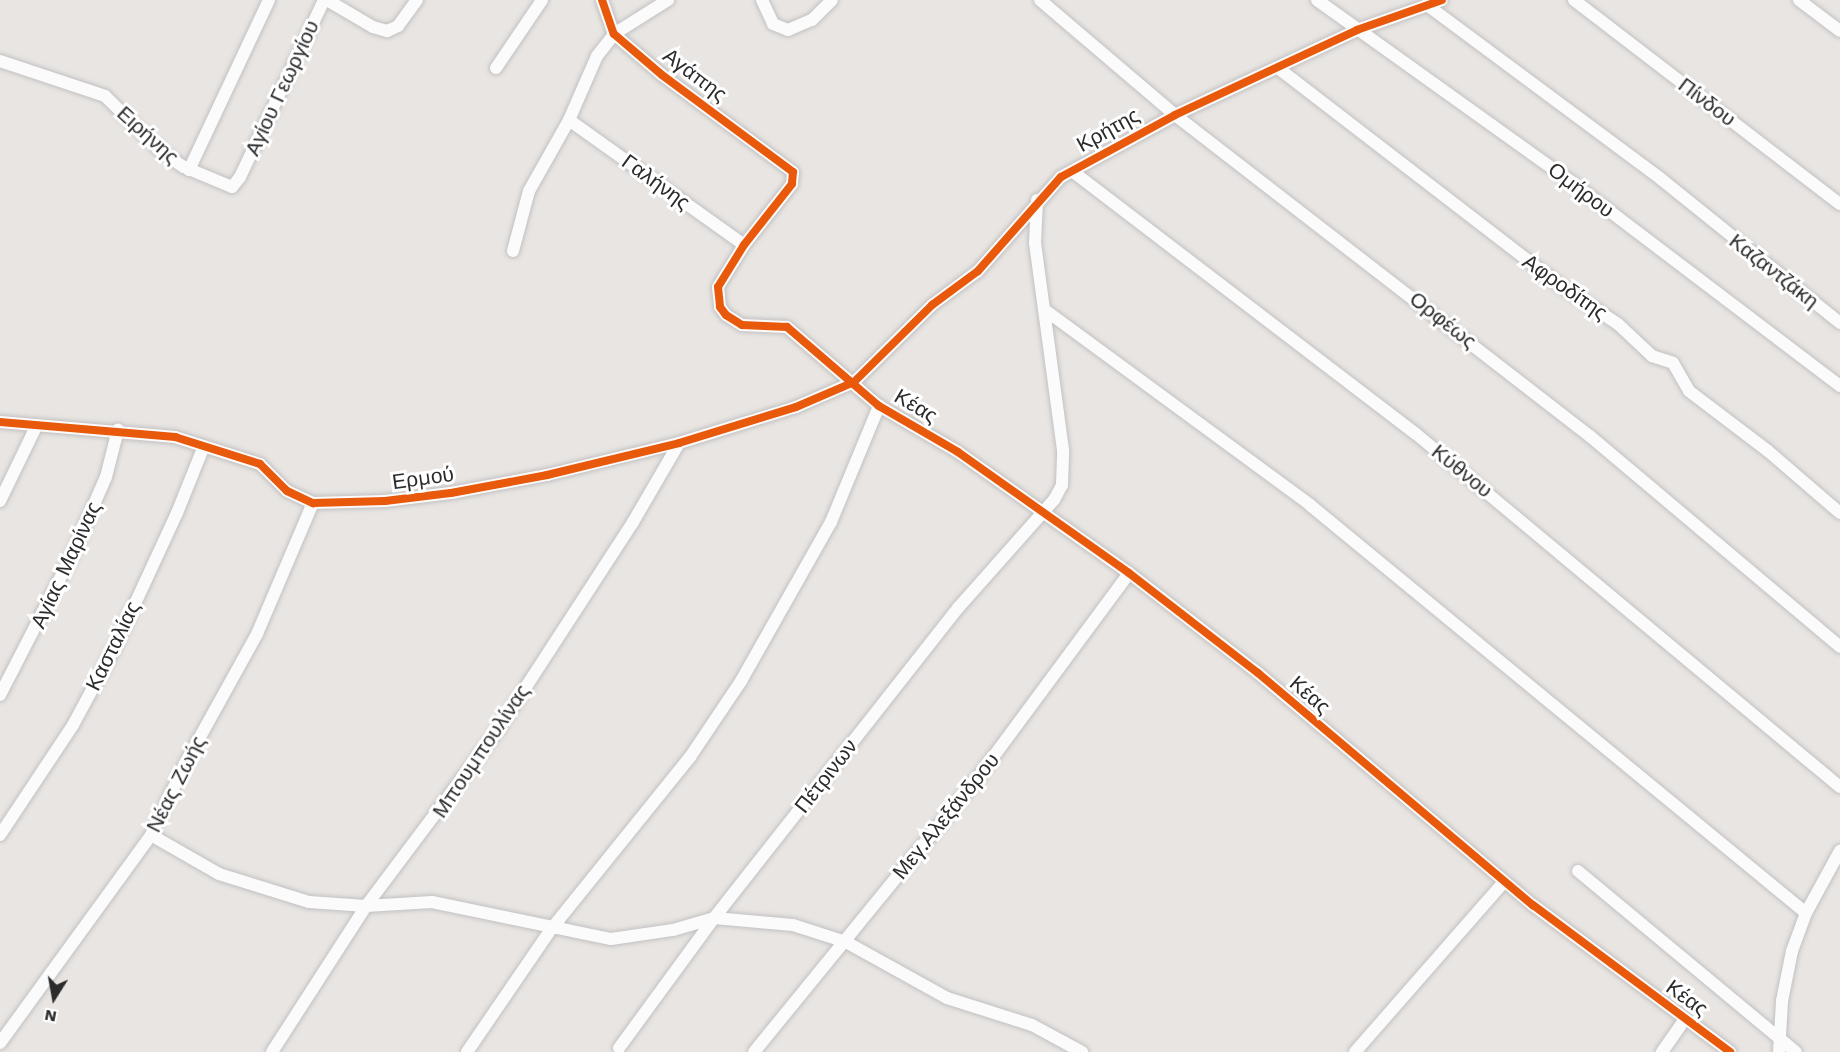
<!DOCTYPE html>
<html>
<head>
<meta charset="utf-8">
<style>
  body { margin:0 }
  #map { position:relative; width:1840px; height:1052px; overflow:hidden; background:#e8e5e2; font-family:"Work Sans",sans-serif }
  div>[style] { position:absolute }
  .roads { filter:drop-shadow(0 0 2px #c2c1c2) drop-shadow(0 0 2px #c2c1c2) }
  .minor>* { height:12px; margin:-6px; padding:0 6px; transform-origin:6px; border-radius:6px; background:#fcfbfb }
  .cycleway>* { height:8px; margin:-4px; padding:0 4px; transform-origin:4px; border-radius:4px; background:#e8590c }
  span { translate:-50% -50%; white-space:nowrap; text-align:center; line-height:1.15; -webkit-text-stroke:6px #fff; paint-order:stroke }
  .street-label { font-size:21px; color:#2b2b2b }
  .north { position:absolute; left:24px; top:968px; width:60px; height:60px; -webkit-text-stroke:4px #fff; paint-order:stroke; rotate:191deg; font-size:16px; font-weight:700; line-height:24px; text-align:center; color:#2b2b2b }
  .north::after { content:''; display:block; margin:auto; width:21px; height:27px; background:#2b2b2b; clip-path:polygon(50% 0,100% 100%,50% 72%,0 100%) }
</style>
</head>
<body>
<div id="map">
  <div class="roads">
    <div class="minor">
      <i style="left:327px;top:0;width:53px;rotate:30.4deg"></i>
      <i style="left:373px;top:27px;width:15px;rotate:16deg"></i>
      <i style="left:387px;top:31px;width:12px;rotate:-24deg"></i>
      <i style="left:398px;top:26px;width:32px;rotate:-54deg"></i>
      <i style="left:602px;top:0;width:36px;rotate:71deg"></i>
      <i style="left:614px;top:34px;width:63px;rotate:40.5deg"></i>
      <i style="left:662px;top:75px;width:163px;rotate:36.5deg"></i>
      <i style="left:793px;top:172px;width:12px;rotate:95deg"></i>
      <i style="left:792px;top:184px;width:78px;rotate:128.2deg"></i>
      <i style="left:744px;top:245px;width:49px;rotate:121.8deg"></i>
      <i style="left:718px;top:287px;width:20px;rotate:84deg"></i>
      <i style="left:720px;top:307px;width:10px;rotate:53deg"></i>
      <i style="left:726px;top:315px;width:19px;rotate:32deg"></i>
      <i style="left:742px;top:325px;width:45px;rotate:2.5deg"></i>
      <i style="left:787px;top:327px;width:121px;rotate:40.7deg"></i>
      <i style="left:879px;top:406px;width:91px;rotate:30.2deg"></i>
      <i style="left:958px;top:452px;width:209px;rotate:35.3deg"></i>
      <i style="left:1129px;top:573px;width:163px;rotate:37.8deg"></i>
      <i style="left:1258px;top:673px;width:360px;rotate:40.2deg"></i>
      <i style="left:1533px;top:905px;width:246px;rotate:36.7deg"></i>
      <i style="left:762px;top:0;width:26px;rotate:65deg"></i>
      <i style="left:773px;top:24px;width:16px;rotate:22deg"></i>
      <i style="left:788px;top:30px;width:26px;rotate:-23deg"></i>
      <i style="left:812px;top:20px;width:28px;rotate:-45deg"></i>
      <i style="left:1040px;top:0;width:177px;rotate:40.4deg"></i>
      <i style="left:1175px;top:115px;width:526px;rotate:37.74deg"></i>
      <i style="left:1591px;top:437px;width:326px;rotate:40.1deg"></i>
      <i style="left:1317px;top:0;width:316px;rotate:35.6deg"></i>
      <i style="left:1574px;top:184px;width:334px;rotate:37.2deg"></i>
      <i style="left:1574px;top:0;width:335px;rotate:37.5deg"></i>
      <i style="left:1799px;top:0;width:51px;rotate:37.1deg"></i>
      <i style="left:1427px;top:5px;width:292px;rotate:36.6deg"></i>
      <i style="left:1661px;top:179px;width:230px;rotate:38.8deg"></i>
      <i style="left:0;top:61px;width:111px;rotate:18.4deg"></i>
      <i style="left:105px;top:96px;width:81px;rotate:44.5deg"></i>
      <i style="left:163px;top:153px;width:25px;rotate:34deg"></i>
      <i style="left:184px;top:167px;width:52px;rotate:22.6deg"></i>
      <i style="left:232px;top:187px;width:13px;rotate:-51deg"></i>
      <i style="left:240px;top:177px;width:196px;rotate:-64.6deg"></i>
      <i style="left:496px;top:68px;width:82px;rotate:-55.9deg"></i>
      <i style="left:1278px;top:68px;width:354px;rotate:37.6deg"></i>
      <i style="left:1558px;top:284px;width:72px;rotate:33.7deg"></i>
      <i style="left:1618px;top:324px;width:47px;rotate:43.3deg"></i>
      <i style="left:1652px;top:356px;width:22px;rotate:18deg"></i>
      <i style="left:1673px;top:363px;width:32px;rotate:60deg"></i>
      <i style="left:1689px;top:391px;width:99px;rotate:37.2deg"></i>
      <i style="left:1768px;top:451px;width:95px;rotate:40.7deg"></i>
      <i style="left:569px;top:120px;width:215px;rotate:35.5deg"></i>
      <i style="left:189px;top:170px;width:188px;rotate:-64.8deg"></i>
      <i style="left:1072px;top:171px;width:432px;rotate:37.4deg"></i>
      <i style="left:1415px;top:433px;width:553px;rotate:39.79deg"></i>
      <i style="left:513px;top:251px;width:62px;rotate:-75.1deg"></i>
      <i style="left:529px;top:191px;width:81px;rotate:-60.6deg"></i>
      <i style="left:569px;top:120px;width:70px;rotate:-66.4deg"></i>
      <i style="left:597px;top:56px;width:28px;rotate:-52deg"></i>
      <i style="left:614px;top:34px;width:64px;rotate:-32.2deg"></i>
      <i style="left:1045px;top:310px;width:329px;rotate:36.3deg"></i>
      <i style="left:1310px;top:505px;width:642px;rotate:39.44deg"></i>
      <i style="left:0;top:422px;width:176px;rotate:4.9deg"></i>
      <i style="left:175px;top:437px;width:89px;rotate:17.6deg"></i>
      <i style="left:260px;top:464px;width:38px;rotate:45deg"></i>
      <i style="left:287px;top:491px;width:29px;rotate:25deg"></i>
      <i style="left:313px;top:503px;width:72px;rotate:-1.6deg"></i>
      <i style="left:385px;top:501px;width:66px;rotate:-6.9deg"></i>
      <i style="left:451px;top:493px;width:98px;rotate:-10.6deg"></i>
      <i style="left:547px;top:475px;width:136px;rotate:-13.6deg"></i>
      <i style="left:679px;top:443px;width:122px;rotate:-17.1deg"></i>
      <i style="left:796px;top:407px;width:63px;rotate:-23.3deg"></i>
      <i style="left:854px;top:382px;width:110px;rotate:-44.6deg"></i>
      <i style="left:932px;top:305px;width:57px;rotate:-36.5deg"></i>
      <i style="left:978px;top:271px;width:125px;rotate:-48.6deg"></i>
      <i style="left:1061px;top:177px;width:130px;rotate:-28.5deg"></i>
      <i style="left:1175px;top:115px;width:201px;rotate:-25deg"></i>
      <i style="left:1357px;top:30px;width:90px;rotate:-19.4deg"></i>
      <i style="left:0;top:501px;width:82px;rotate:-64.1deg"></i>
      <i style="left:0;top:695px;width:155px;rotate:-62.8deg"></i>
      <i style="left:71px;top:557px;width:87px;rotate:-66.4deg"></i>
      <i style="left:106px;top:477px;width:49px;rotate:-75.7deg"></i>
      <i style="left:0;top:835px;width:132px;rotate:-56.4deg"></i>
      <i style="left:73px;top:725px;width:89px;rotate:-61.7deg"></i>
      <i style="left:115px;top:647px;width:148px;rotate:-65.2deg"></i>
      <i style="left:177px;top:513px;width:72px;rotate:-68.1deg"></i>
      <i style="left:151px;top:835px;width:78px;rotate:29.8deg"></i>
      <i style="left:219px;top:874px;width:94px;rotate:17.3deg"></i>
      <i style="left:309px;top:902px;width:57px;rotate:4deg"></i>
      <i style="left:366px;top:906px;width:66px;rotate:-3.5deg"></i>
      <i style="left:432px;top:902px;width:183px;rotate:11.7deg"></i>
      <i style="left:611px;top:939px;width:63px;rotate:-8.3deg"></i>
      <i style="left:673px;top:930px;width:43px;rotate:-16.3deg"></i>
      <i style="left:714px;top:918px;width:79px;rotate:5.1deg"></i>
      <i style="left:793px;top:925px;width:56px;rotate:17.8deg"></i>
      <i style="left:846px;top:942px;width:115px;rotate:29deg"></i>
      <i style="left:947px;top:998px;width:89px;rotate:17.6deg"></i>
      <i style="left:1032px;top:1025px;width:57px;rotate:28.4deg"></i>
      <i style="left:1578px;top:871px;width:283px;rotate:39.7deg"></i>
      <i style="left:0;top:1043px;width:257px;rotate:-54deg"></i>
      <i style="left:151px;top:835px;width:79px;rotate:-64.4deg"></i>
      <i style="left:185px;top:764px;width:149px;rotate:-61deg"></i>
      <i style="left:257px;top:634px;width:142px;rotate:-66.9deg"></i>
      <i style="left:619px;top:1048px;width:161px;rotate:-53.8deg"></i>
      <i style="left:714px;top:918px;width:395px;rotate:-51.8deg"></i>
      <i style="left:958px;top:608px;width:144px;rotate:-48.4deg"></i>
      <i style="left:1054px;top:500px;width:17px;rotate:-62deg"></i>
      <i style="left:1062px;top:485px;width:35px;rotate:-88deg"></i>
      <i style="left:1063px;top:450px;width:209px;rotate:-97.7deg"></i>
      <i style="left:1035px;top:243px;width:43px;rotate:-87.3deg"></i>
      <i style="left:272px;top:1052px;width:174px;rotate:-57.2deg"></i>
      <i style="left:366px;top:906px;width:220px;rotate:-53.1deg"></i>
      <i style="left:498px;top:730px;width:248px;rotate:-57deg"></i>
      <i style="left:633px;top:522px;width:91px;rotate:-59.8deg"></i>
      <i style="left:467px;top:1052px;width:150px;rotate:-55.6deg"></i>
      <i style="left:552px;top:928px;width:220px;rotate:-51.1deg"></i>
      <i style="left:690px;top:757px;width:92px;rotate:-56.1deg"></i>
      <i style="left:741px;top:681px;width:183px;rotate:-60.5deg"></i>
      <i style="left:831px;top:522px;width:126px;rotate:-67.5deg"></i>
      <i style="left:754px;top:1052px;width:361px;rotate:-50.8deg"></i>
      <i style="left:982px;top:772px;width:247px;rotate:-53.5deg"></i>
      <i style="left:1355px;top:1052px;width:226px;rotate:-48.8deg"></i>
      <i style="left:1662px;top:1052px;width:40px;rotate:-55.1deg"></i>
      <i style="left:1779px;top:1052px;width:51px;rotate:-86.6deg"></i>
      <i style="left:1782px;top:1001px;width:51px;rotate:-78.7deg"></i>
      <i style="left:1792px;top:951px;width:40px;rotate:-69.8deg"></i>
      <i style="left:1806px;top:913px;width:71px;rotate:-61.3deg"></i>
    </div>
  </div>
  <div class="cycleway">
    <i style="left:602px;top:0;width:36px;rotate:71deg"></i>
    <i style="left:614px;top:34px;width:63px;rotate:40.5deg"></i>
    <i style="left:662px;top:75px;width:163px;rotate:36.5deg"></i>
    <i style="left:793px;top:172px;width:12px;rotate:95deg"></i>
    <i style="left:792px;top:184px;width:78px;rotate:128.2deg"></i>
    <i style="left:744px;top:245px;width:49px;rotate:121.8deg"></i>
    <i style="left:718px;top:287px;width:20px;rotate:84deg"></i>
    <i style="left:720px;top:307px;width:10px;rotate:53deg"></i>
    <i style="left:726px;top:315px;width:19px;rotate:32deg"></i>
    <i style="left:742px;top:325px;width:45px;rotate:2.5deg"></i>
    <i style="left:787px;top:327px;width:121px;rotate:40.7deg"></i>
    <i style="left:879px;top:406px;width:91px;rotate:30.2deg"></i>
    <i style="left:958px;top:452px;width:209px;rotate:35.3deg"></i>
    <i style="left:1129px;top:573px;width:163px;rotate:37.8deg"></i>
    <i style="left:1258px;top:673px;width:360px;rotate:40.2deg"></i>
    <i style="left:1533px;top:905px;width:246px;rotate:36.7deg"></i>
    <i style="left:0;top:422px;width:176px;rotate:4.9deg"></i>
    <i style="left:175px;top:437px;width:89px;rotate:17.6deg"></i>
    <i style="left:260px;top:464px;width:38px;rotate:45deg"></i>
    <i style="left:287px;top:491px;width:29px;rotate:25deg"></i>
    <i style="left:313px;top:503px;width:72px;rotate:-1.6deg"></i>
    <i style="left:385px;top:501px;width:66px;rotate:-6.9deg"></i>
    <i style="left:451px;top:493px;width:98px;rotate:-10.6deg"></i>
    <i style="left:547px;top:475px;width:136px;rotate:-13.6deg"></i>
    <i style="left:679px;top:443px;width:122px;rotate:-17.1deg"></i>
    <i style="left:796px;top:407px;width:63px;rotate:-23.3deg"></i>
    <i style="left:854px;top:382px;width:110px;rotate:-44.6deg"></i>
    <i style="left:932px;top:305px;width:57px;rotate:-36.5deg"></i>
    <i style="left:978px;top:271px;width:125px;rotate:-48.6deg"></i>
    <i style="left:1061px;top:177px;width:130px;rotate:-28.5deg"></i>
    <i style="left:1175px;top:115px;width:201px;rotate:-25deg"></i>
    <i style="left:1357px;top:30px;width:90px;rotate:-19.4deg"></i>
  </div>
  <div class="street-label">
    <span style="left:695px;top:75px;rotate:37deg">Αγάπης</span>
    <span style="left:282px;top:88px;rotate:-65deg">Αγίου Γεωργίου</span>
    <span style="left:1707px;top:102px;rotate:37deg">Πίνδου</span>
    <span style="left:1108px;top:130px;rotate:-29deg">Κρήτης</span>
    <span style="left:148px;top:135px;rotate:42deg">Ειρήνης</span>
    <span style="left:656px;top:182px;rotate:36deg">Γαλήνης</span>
    <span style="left:1581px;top:190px;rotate:37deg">Ομήρου</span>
    <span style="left:1774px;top:271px;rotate:38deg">Καζαντζάκη</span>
    <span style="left:1565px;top:287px;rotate:35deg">Αφροδίτης</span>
    <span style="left:1443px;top:320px;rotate:38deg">Ορφέως</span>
    <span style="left:916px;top:406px;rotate:31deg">Κέας</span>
    <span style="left:1462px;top:471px;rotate:39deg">Κύθνου</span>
    <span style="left:423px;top:478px;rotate:-8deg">Ερμού</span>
    <span style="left:66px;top:565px;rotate:-65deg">Αγίας Μαρίνας</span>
    <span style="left:113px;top:646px;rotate:-64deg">Κασταλίας</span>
    <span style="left:1310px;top:695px;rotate:41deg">Κέας</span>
    <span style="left:481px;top:751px;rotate:-56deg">Μπουμπουλίνας</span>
    <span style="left:826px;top:776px;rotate:-52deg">Πέτρινων</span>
    <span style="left:176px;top:784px;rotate:-63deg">Νέας Ζωής</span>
    <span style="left:946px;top:816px;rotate:-51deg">Μεγ.Αλεξάνδρου</span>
    <span style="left:1687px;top:998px;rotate:36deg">Κέας</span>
  </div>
  <div class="north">N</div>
</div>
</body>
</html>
